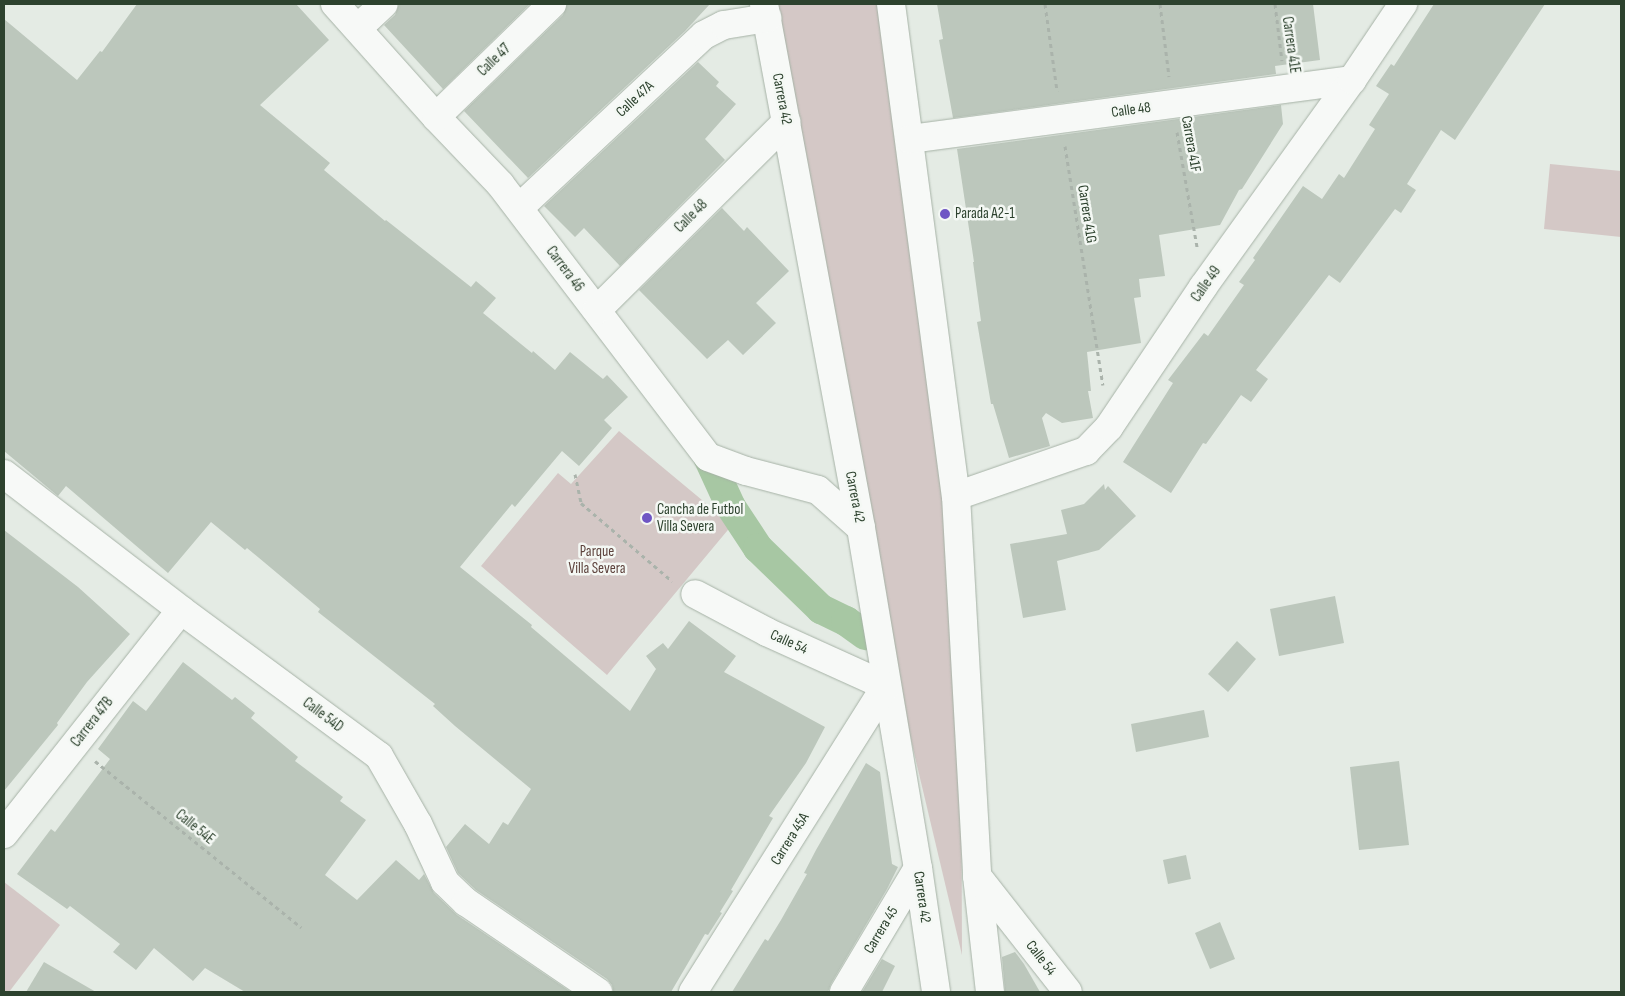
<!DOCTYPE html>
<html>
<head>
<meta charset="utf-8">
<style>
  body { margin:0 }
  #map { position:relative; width:1625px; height:996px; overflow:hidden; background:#e4ebe4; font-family:"Sofia Sans Condensed",sans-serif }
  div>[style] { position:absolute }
  .green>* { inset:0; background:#d4c8c6 }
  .canal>* { height:30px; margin:-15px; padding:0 15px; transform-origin:15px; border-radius:15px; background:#a7c7a3 }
  .building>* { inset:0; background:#bcc7bc }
  .path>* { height:3px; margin-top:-1.5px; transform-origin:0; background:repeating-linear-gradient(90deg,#aab3ab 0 4px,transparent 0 8px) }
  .roads { filter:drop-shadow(0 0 1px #a6b2a6) drop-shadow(0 0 1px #a6b2a6) }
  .minor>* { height:28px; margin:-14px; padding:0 14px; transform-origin:14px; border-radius:14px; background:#f7f9f7 }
  .dots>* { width:14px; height:14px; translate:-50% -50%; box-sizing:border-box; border:2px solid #f4f8f4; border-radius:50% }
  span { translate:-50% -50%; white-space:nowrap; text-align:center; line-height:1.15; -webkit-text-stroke:5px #f4f8f4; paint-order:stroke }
  .street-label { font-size:15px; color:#2d422e }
  .poi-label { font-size:15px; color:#2d422e }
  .left { translate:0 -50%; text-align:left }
  .park-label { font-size:15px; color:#5d423c }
  .frame { position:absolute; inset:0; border:5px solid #2d422e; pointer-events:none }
</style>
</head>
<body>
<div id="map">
  <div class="green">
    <i style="clip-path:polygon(769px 4px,891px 4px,910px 139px,961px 694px,962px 955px,892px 660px)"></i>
    <i style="clip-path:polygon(1550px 164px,1621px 171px,1621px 237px,1544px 229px)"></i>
    <i style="clip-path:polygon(619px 431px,732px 525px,607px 675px,481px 566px,558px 473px,571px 484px)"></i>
    <i style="clip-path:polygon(4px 882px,60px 925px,9px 992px,4px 992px)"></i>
  </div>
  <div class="canal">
    <i style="left:708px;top:457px;width:55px;rotate:65.3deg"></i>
    <i style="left:731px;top:507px;width:49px;rotate:56.6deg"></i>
    <i style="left:758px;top:548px;width:88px;rotate:44.1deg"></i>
    <i style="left:821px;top:609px;width:28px;rotate:26deg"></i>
    <i style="left:846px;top:621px;width:24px;rotate:36deg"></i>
  </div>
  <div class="building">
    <i style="clip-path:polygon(137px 4px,296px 4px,329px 40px,260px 105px,330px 163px,324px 170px,385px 221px,386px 220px,471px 287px,476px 281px,496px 298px,483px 313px,532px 353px,533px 351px,555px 370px,570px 352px,603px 379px,607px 375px,628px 397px,604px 420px,612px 428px,579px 466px,562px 451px,515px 507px,512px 504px,460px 567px,532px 625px,531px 627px,630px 711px,656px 669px,646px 656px,663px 643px,668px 649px,689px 621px,736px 656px,724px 672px,825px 727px,806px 763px,769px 816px,773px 818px,731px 890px,733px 891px,720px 912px,722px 913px,708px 935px,705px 934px,671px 992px,613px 992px,612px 985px,607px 979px,476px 890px,458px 873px,446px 847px,465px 824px,489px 844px,503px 822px,508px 825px,531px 789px,455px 726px,433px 706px,435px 704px,318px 612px,320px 609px,247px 548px,245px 550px,211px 522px,168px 573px,66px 486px,58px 496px,4px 451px,4px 19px,77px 80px,100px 51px,102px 52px)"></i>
    <i style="clip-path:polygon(399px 4px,530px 4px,443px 89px,384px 25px,395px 15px)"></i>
    <i style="clip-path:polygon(567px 4px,710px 4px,685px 31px,528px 178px,464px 111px,563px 15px)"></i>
    <i style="clip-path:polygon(937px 4px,1313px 4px,1320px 60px,1275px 66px,1276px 74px,953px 118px,939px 40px,943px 39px)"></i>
    <i style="clip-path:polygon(1434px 4px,1545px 4px,1455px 140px,1441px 130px,1407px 184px,1416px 190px,1401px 213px,1395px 209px,1340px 283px,1329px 275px,1256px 370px,1268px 379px,1251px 402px,1241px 395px,1206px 444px,1203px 443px,1171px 493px,1123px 462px,1173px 383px,1168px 380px,1204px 333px,1208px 336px,1244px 285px,1239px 282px,1255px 260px,1253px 258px,1303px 186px,1322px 199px,1339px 174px,1344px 178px,1375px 129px,1369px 125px,1389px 94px,1376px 86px,1391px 64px,1394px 66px)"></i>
    <i style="clip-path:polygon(698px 62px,719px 82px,716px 86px,736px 104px,705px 139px,725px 160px,620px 266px,584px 228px,575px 237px,544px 206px)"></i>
    <i style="clip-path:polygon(1281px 105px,1283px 124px,1242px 189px,1239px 190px,1220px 225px,1159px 235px,1165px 276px,1139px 279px,1141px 297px,1134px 298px,1141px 343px,1087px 352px,1091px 391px,1088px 391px,1093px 418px,1062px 423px,1046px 413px,1042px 418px,1050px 446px,1009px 458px,993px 404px,991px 404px,977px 322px,981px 321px,973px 262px,974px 262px,957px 149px)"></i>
    <i style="clip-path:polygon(722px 208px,744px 231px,747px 227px,789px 271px,756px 303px,776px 323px,743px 355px,728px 340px,707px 359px,639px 290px)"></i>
    <i style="clip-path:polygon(1104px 484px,1105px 490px,1108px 486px,1136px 516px,1099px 550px,1057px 561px,1066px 610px,1023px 618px,1010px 544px,1067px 534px,1061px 510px,1084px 504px)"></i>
    <i style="clip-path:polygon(4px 530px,78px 587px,130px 634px,87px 682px,57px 723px,58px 725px,4px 791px)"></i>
    <i style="clip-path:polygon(1335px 596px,1344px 643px,1279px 656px,1270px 609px)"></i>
    <i style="clip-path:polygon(1237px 641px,1256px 659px,1228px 692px,1208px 674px)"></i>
    <i style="clip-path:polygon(183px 662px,232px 700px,235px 697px,255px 713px,251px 718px,298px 757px,295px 761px,343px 797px,340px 801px,366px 820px,325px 875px,357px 900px,396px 860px,419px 880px,424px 874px,434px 893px,457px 915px,571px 992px,245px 992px,205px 968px,193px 981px,154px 948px,136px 970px,113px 952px,120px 944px,70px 906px,67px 909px,17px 874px,51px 829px,55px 832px,110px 759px,98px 749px,133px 701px,146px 711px)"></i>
    <i style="clip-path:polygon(1204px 710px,1209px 737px,1136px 752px,1131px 724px)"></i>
    <i style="clip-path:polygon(1399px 761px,1409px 845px,1359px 850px,1350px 767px)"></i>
    <i style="clip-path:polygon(866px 763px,880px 772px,892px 864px,898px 867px,887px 889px,831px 984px,828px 992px,732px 992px,765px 939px,768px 941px,781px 920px,807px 874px,804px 873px,816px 850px)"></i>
    <i style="clip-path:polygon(1186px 855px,1191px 879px,1168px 884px,1163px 860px)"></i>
    <i style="clip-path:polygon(1220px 922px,1235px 959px,1210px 969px,1195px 933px)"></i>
    <i style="clip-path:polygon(1015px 952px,1024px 964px,1040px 992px,1005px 992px,1002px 957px)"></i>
    <i style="clip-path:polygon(882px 959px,895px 966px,882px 992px,862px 992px)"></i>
    <i style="clip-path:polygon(44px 962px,96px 992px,26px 992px)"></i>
  </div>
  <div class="path">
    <i style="left:1045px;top:4px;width:88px;rotate:82.1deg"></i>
    <i style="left:1160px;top:4px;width:73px;rotate:82.9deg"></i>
    <i style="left:1275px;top:4px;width:57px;rotate:83deg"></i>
    <i style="left:1177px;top:132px;width:117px;rotate:80.1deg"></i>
    <i style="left:1065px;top:146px;width:242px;rotate:81deg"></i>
    <i style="left:575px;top:474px;width:30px;rotate:78deg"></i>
    <i style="left:581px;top:503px;width:120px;rotate:40.6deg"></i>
    <i style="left:95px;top:761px;width:265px;rotate:38.9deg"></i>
  </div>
  <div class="roads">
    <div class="minor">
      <i style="left:335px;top:4px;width:152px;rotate:48.2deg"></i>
      <i style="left:436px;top:117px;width:93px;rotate:46.3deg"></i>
      <i style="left:500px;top:184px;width:343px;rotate:52.7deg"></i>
      <i style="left:708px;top:457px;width:40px;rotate:20.2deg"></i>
      <i style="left:746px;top:471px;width:74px;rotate:14.8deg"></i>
      <i style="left:818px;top:490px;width:57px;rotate:41.5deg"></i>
      <i style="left:764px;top:4px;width:533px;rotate:79.51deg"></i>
      <i style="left:861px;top:528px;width:345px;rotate:80.5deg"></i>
      <i style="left:918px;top:868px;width:125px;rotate:81.7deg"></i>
      <i style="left:891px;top:4px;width:496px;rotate:82.5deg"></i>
      <i style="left:956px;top:496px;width:381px;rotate:86.8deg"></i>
      <i style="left:977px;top:876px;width:117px;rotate:83.6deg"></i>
      <i style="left:358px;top:28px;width:35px;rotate:-43deg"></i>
      <i style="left:436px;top:117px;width:162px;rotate:-44.2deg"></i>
      <i style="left:910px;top:139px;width:446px;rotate:-7.6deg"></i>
      <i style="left:519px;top:208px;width:253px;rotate:-43.1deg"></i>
      <i style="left:704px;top:35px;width:22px;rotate:-27deg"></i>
      <i style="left:724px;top:25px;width:44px;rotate:-9.2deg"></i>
      <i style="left:597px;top:310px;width:267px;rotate:-44.8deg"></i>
      <i style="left:4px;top:474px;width:223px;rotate:37.5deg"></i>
      <i style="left:181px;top:610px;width:246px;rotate:36.4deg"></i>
      <i style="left:379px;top:756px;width:78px;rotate:60.2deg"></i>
      <i style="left:418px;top:824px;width:64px;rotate:65deg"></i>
      <i style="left:445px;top:882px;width:29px;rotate:44deg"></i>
      <i style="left:466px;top:902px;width:160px;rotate:34.3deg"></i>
      <i style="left:956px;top:496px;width:138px;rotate:-19.1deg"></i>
      <i style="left:1086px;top:451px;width:33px;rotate:-46deg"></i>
      <i style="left:1109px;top:427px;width:169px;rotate:-56.1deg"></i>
      <i style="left:1203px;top:287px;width:255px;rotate:-54.3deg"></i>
      <i style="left:1352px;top:80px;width:92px;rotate:-56.1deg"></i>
      <i style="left:4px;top:834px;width:285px;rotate:-51.7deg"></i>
      <i style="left:977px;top:876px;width:147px;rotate:51.9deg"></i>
      <i style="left:693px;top:992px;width:362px;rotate:-57.8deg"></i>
      <i style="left:886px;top:686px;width:131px;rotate:-155.6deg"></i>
      <i style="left:767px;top:632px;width:81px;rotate:-152.2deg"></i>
      <i style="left:844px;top:992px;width:144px;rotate:-59.2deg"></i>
    </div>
  </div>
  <div class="dots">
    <i style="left:945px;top:214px;background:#6f56c4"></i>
    <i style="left:647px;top:518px;background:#6f56c4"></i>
  </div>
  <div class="street-label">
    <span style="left:1291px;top:45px;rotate:82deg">Carrera 41E</span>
    <span style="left:494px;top:60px;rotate:-44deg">Calle 47</span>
    <span style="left:635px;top:99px;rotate:-43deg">Calle 47A</span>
    <span style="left:782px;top:99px;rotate:79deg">Carrera 42</span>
    <span style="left:1131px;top:110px;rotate:-8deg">Calle 48</span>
    <span style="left:1191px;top:144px;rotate:80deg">Carrera 41F</span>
    <span style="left:1087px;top:214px;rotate:81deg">Carrera 41G</span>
    <span style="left:691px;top:216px;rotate:-45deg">Calle 48</span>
    <span style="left:565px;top:269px;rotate:53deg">Carrera 46</span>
    <span style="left:1206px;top:284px;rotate:-55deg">Calle 49</span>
    <span style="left:855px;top:497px;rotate:79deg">Carrera 42</span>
    <span style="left:789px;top:642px;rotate:24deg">Calle 54</span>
    <span style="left:323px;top:715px;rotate:37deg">Calle 54D</span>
    <span style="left:92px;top:722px;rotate:-52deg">Carrera 47B</span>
    <span style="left:195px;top:827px;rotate:39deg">Calle 54E</span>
    <span style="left:790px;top:839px;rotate:-58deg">Carrera 45A</span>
    <span style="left:922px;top:897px;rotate:82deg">Carrera 42</span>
    <span style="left:881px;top:930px;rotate:-59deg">Carrera 45</span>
    <span style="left:1041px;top:958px;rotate:52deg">Calle 54</span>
  </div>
  <div class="poi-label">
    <span class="left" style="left:955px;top:214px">Parada A2-1</span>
    <span class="left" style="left:657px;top:518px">Cancha de Futbol<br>Villa Severa</span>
  </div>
  <div class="park-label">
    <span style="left:597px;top:560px">Parque<br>Villa Severa</span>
  </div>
  <div class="frame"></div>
</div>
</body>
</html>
